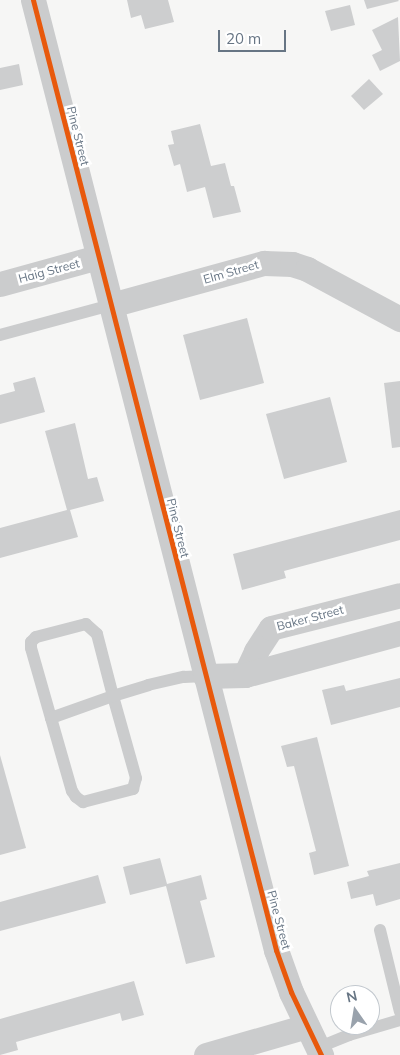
<!DOCTYPE html>
<html>
<head>
<meta charset="utf-8">
<style>
  body { margin:0 }
  #map { position:relative; width:400px; height:1055px; overflow:hidden; background:#f6f6f5; font-family:Mulish,sans-serif }
  div>[style] { position:absolute }
  .building>* { inset:0; background:#cdcecf }
  .service>* { height:12px; margin:-6px; padding:0 6px; transform-origin:6px; border-radius:6px; background:#cbcccd }
  .minor>* { height:25px; margin:-12.5px; padding:0 12.5px; transform-origin:12.5px; border-radius:12.5px; background:#cbcccd }
  .cycleway>* { height:5px; margin:-2.5px; padding:0 2.5px; transform-origin:2.5px; border-radius:2.5px; background:#e8590c }
  span { translate:-50% -50%; white-space:nowrap; text-align:center; line-height:1.15; -webkit-text-stroke:5px #fff; paint-order:stroke }
  .street-label { font-size:12px; color:#677584 }
  .north { position:absolute; left:330px; top:985px; width:50px; height:50px; box-sizing:border-box; background:#fff; border:1px solid #c2c8ce; border-radius:50%; rotate:347deg; font-size:14px; font-weight:700; line-height:20px; text-align:center; color:#677584 }
  .north::after { content:''; display:block; margin:auto; width:18px; height:22px; background:#99a2ac; clip-path:polygon(50% 0,100% 100%,50% 72%,0 100%) }
  .scale { position:absolute; left:218px; top:30px; width:68px; height:22px; box-sizing:border-box; border:2px solid #677584; border-top:0; padding-left:6px; font-size:15px; line-height:18px; white-space:nowrap; color:#677584; -webkit-text-stroke:4px #fff; paint-order:stroke }
</style>
</head>
<body>
<div id="map">
  <div class="building">
    <i style="clip-path:polygon(127px 0,168px 0,174px 22px,145px 29px,141px 15px,131px 18px)"></i>
    <i style="clip-path:polygon(364px 0,398px 0,399px 1px,367px 9px)"></i>
    <i style="clip-path:polygon(350px 5px,355px 25px,331px 31px,325px 11px)"></i>
    <i style="clip-path:polygon(398px 17px,400px 61px,380px 71px,372px 55px,382px 50px,372px 30px)"></i>
    <i style="clip-path:polygon(19px 64px,23px 85px,0 90px,0 68px)"></i>
    <i style="clip-path:polygon(369px 79px,383px 94px,364px 110px,351px 96px)"></i>
    <i style="clip-path:polygon(200px 124px,211px 166px,225px 163px,231px 186px,234px 186px,241px 212px,213px 218px,205px 187px,187px 192px,180px 164px,174px 166px,168px 145px,174px 144px,171px 131px)"></i>
    <i style="clip-path:polygon(247px 318px,264px 383px,200px 400px,183px 335px)"></i>
    <i style="clip-path:polygon(35px 377px,45px 412px,0 424px,0 395px,15px 391px,13px 383px)"></i>
    <i style="clip-path:polygon(400px 381px,400px 447px,392px 448px,384px 383px)"></i>
    <i style="clip-path:polygon(330px 397px,347px 462px,284px 479px,266px 414px)"></i>
    <i style="clip-path:polygon(75px 423px,88px 479px,97px 477px,104px 501px,70px 510px,78px 537px,0 558px,0 528px,67px 510px,45px 431px)"></i>
    <i style="clip-path:polygon(400px 510px,400px 540px,284px 571px,286px 578px,242px 590px,233px 554px)"></i>
    <i style="clip-path:polygon(400px 678px,400px 707px,331px 725px,322px 690px,344px 685px,346px 691px)"></i>
    <i style="clip-path:polygon(317px 737px,349px 866px,314px 875px,309px 853px,316px 851px,294px 766px,287px 767px,281px 746px)"></i>
    <i style="clip-path:polygon(0 755px,26px 848px,0 855px)"></i>
    <i style="clip-path:polygon(160px 858px,167px 884px,201px 875px,207px 899px,200px 901px,215px 957px,186px 964px,166px 886px,130px 895px,123px 867px)"></i>
    <i style="clip-path:polygon(400px 863px,400px 899px,376px 906px,373px 894px,351px 899px,347px 882px,369px 876px,367px 871px)"></i>
    <i style="clip-path:polygon(98px 875px,106px 903px,0 931px,0 902px)"></i>
    <i style="clip-path:polygon(134px 981px,144px 1015px,122px 1021px,120px 1013px,16px 1042px,18px 1050px,0 1055px,0 1019px)"></i>
  </div>
  <div class="service">
    <i style="left:0;top:335px;width:115px;rotate:-15.1deg"></i>
    <i style="left:51px;top:718px;width:76px;rotate:74deg"></i>
    <i style="left:72px;top:791px;width:7px;rotate:56deg"></i>
    <i style="left:76px;top:797px;width:9px;rotate:36deg"></i>
    <i style="left:83px;top:802px;width:52px;rotate:-14.6deg"></i>
    <i style="left:133px;top:789px;width:11px;rotate:-75deg"></i>
    <i style="left:136px;top:778px;width:85px;rotate:-105.7deg"></i>
    <i style="left:113px;top:696px;width:64px;rotate:-104.5deg"></i>
    <i style="left:97px;top:634px;width:15px;rotate:-138deg"></i>
    <i style="left:86px;top:624px;width:52px;rotate:165.4deg"></i>
    <i style="left:36px;top:637px;width:7px;rotate:135deg"></i>
    <i style="left:31px;top:642px;width:6px;rotate:90deg"></i>
    <i style="left:31px;top:648px;width:73px;rotate:74.1deg"></i>
    <i style="left:51px;top:718px;width:66px;rotate:-19.5deg"></i>
    <i style="left:113px;top:696px;width:37px;rotate:-17deg"></i>
    <i style="left:148px;top:685px;width:37px;rotate:-13deg"></i>
    <i style="left:184px;top:677px;width:21px;rotate:-3deg"></i>
    <i style="left:380px;top:930px;width:84px;rotate:76.3deg"></i>
    <i style="left:317px;top:1048px;width:35px;rotate:-22deg"></i>
    <i style="left:349px;top:1035px;width:53px;rotate:-16.4deg"></i>
  </div>
  <div class="minor">
    <i style="left:33px;top:0;width:981px;rotate:75.65deg"></i>
    <i style="left:276px;top:950px;width:45px;rotate:70.3deg"></i>
    <i style="left:291px;top:992px;width:70px;rotate:64.5deg"></i>
    <i style="left:0;top:284px;width:102px;rotate:-15.4deg"></i>
    <i style="left:111px;top:305px;width:159px;rotate:-15.4deg"></i>
    <i style="left:264px;top:263px;width:28px;rotate:2deg"></i>
    <i style="left:292px;top:264px;width:16px;rotate:18deg"></i>
    <i style="left:307px;top:269px;width:106px;rotate:28.3deg"></i>
    <i style="left:245px;top:675px;width:26px;rotate:-65deg"></i>
    <i style="left:256px;top:651px;width:27px;rotate:-57deg"></i>
    <i style="left:271px;top:628px;width:133px;rotate:-14.3deg"></i>
    <i style="left:205px;top:676px;width:40px;rotate:-1.4deg"></i>
    <i style="left:245px;top:675px;width:161px;rotate:-15.2deg"></i>
    <i style="left:206px;top:1055px;width:105px;rotate:-16deg"></i>
  </div>
  <div class="cycleway">
    <i style="left:33px;top:0;width:981px;rotate:75.65deg"></i>
    <i style="left:276px;top:950px;width:45px;rotate:70.3deg"></i>
    <i style="left:291px;top:992px;width:70px;rotate:64.5deg"></i>
  </div>
  <div class="street-label">
    <span style="left:78px;top:136px;rotate:76deg">Pine Street</span>
    <span style="left:49px;top:271px;rotate:-15deg">Haig Street</span>
    <span style="left:231px;top:272px;rotate:-16deg">Elm Street</span>
    <span style="left:178px;top:528px;rotate:76deg">Pine Street</span>
    <span style="left:310px;top:618px;rotate:-15deg">Baker Street</span>
    <span style="left:279px;top:920px;rotate:75deg">Pine Street</span>
  </div>
  <div class="north">N</div>
  <div class="scale">20 m</div>
</div>
</body>
</html>
